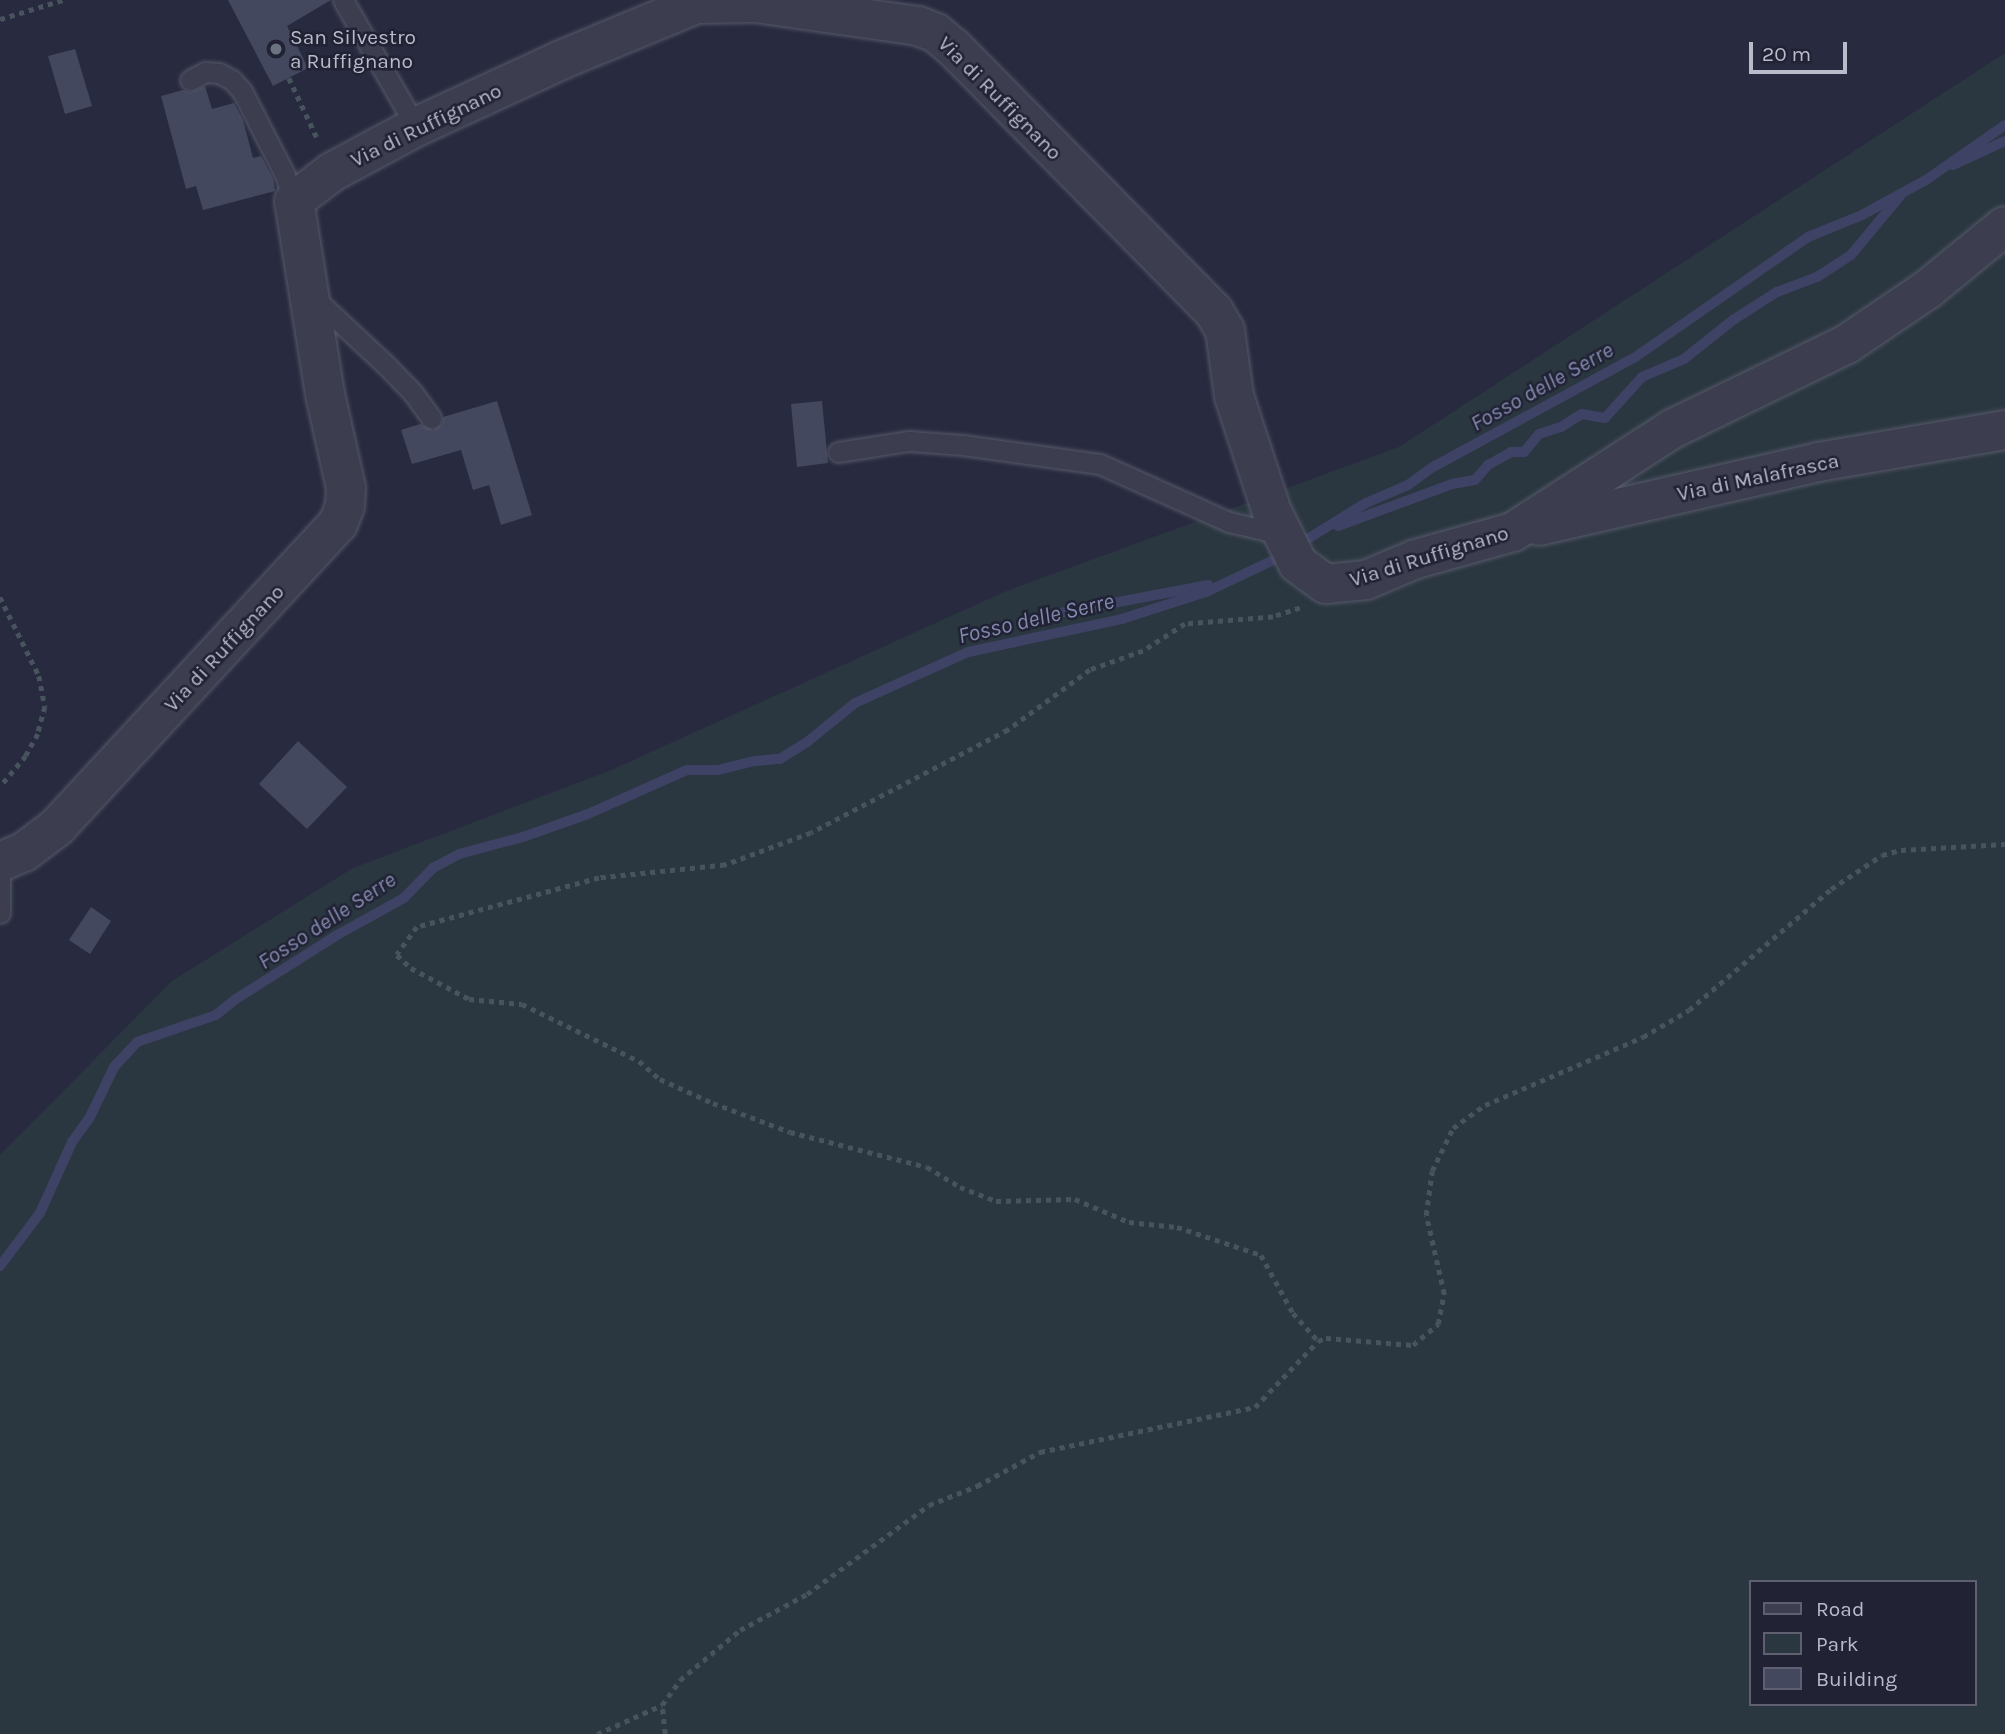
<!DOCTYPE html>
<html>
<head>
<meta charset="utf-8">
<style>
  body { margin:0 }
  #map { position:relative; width:2005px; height:1734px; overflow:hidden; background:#282b3f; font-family:Karla,sans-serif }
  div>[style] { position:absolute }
  .green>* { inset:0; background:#2a3740 }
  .stream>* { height:10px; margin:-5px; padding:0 5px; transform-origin:5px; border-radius:5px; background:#3e4265 }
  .building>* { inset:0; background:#44485f }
  .path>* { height:4.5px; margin-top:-2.25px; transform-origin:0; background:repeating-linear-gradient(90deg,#48545d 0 5px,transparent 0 10px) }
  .roads { filter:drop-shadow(0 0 2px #57596a) drop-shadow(0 0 2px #57596a) }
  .lane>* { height:19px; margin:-9.5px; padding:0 9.5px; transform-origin:9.5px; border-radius:9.5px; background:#3c3e4f }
  .street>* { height:38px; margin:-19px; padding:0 19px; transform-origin:19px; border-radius:19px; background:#3c3e4f }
  .dots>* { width:19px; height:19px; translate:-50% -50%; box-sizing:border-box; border:4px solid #212334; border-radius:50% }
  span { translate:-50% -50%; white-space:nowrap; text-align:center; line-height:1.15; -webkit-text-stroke:5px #212334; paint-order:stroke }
  .poi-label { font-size:21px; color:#b9baca }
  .left { translate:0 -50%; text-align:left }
  .street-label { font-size:21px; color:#b9baca }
  .water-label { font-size:23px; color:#8388ae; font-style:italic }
  .legend { position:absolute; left:1749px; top:1580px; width:228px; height:126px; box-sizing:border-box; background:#212334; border:2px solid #5e5f70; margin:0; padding:9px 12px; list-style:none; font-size:21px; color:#b9baca }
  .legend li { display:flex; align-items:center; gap:14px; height:35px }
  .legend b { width:35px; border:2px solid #5e5f70 }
  .scale { position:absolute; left:1749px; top:42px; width:98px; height:32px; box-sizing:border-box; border:4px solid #b9baca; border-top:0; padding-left:9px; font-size:21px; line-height:24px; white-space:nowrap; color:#b9baca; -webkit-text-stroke:5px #212334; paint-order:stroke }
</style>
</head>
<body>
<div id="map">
  <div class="green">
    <i style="clip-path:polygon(evenodd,2005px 53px,2005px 1734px,0 1734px,0 1155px,172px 981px,353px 868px,609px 771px,1004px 592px,1399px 447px,2005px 53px,1751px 1582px,1975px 1582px,1975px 1704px,1751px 1704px,1751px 1582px)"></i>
  </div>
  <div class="stream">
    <i style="left:1953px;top:165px;width:57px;rotate:-24.8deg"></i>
    <i style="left:1338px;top:526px;width:121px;rotate:-20.2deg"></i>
    <i style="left:1452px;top:484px;width:23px;rotate:-10deg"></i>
    <i style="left:1475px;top:480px;width:20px;rotate:-49deg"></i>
    <i style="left:1488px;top:465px;width:26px;rotate:-29deg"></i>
    <i style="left:1511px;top:452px;width:13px"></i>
    <i style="left:1524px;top:452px;width:23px;rotate:-50deg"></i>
    <i style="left:1539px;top:434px;width:23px;rotate:-18deg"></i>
    <i style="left:1561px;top:427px;width:25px;rotate:-32deg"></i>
    <i style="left:1582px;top:414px;width:23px;rotate:10deg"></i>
    <i style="left:1605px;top:418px;width:55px;rotate:-47.9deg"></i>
    <i style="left:1642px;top:377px;width:46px;rotate:-23.2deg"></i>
    <i style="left:1684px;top:359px;width:63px;rotate:-38.5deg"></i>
    <i style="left:1733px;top:320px;width:52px;rotate:-32.5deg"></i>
    <i style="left:1777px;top:292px;width:43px;rotate:-20.6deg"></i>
    <i style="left:1817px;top:277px;width:40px;rotate:-32.9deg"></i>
    <i style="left:1851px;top:255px;width:77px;rotate:-50.3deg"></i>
    <i style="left:1296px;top:546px;width:82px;rotate:-31.6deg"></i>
    <i style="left:1366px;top:503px;width:46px;rotate:-23.2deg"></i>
    <i style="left:1408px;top:485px;width:31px;rotate:-36deg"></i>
    <i style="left:1433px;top:467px;width:229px;rotate:-28.5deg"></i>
    <i style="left:1634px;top:358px;width:212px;rotate:-34.8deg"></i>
    <i style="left:1808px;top:237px;width:58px;rotate:-22.2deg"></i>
    <i style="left:1862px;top:215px;width:73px;rotate:-28.7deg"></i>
    <i style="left:1926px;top:180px;width:96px;rotate:-34.8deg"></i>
    <i style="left:1034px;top:622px;width:28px;rotate:-19deg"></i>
    <i style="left:1060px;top:613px;width:151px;rotate:-10.7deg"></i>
    <i style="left:0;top:1266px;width:66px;rotate:-53deg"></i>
    <i style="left:40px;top:1213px;width:78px;rotate:-65.7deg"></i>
    <i style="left:72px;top:1142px;width:29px;rotate:-54deg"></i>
    <i style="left:89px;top:1119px;width:58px;rotate:-64.3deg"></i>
    <i style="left:114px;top:1067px;width:34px;rotate:-47deg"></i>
    <i style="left:137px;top:1042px;width:83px;rotate:-18.9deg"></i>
    <i style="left:216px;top:1015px;width:26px;rotate:-39deg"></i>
    <i style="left:236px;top:999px;width:122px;rotate:-32.3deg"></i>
    <i style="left:339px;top:934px;width:74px;rotate:-29deg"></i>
    <i style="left:404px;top:898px;width:42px;rotate:-46deg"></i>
    <i style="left:433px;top:868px;width:30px;rotate:-28deg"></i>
    <i style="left:459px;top:854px;width:66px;rotate:-14.9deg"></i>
    <i style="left:523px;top:837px;width:69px;rotate:-19.5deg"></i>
    <i style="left:588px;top:814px;width:108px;rotate:-24deg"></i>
    <i style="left:687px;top:770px;width:31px"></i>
    <i style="left:718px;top:770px;width:38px;rotate:-14deg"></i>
    <i style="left:755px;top:761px;width:25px;rotate:-5deg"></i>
    <i style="left:780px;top:759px;width:31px;rotate:-32deg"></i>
    <i style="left:806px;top:743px;width:63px;rotate:-39.2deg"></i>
    <i style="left:855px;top:703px;width:124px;rotate:-24.3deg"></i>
    <i style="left:968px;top:652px;width:157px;rotate:-12.1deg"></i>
    <i style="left:1122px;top:619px;width:88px;rotate:-17.8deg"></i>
    <i style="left:1206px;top:592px;width:86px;rotate:-25.4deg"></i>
  </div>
  <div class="building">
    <i style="clip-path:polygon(228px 0,331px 0,287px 26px,308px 68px,273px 86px)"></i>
    <i style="clip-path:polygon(75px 49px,92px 106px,65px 114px,48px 56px)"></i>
    <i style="clip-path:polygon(205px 86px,212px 109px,234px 103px,243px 120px,253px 158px,261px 156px,273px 178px,275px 191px,203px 210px,196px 186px,186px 189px,161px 96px,183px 90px,190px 92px)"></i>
    <i style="clip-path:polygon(497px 401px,532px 515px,501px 525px,489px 485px,473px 490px,461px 450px,412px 464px,401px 430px,420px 424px,433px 430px,442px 424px,443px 417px)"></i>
    <i style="clip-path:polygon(822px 401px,828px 463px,797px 467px,791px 404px)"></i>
    <i style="clip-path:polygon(298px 741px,347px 787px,307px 829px,259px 784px)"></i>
    <i style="clip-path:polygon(91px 907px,111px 921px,90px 954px,69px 940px)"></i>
  </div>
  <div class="path">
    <i style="left:0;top:19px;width:66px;rotate:-16.8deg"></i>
    <i style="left:289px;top:78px;width:68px;rotate:64.9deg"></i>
    <i style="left:0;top:597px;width:88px;rotate:63.7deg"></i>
    <i style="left:39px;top:676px;width:32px;rotate:79deg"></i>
    <i style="left:45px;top:707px;width:28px;rotate:105deg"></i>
    <i style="left:38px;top:734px;width:25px;rotate:119deg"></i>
    <i style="left:26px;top:756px;width:40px;rotate:130deg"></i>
    <i style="left:1300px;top:608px;width:28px;rotate:162deg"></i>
    <i style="left:1273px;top:617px;width:88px;rotate:175.5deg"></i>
    <i style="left:1185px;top:624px;width:50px;rotate:147.3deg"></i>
    <i style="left:1143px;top:651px;width:56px;rotate:160.3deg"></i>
    <i style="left:1090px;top:670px;width:102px;rotate:143.8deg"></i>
    <i style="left:1008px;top:730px;width:222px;rotate:152.4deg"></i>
    <i style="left:811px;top:833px;width:92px;rotate:159.6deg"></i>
    <i style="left:725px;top:865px;width:127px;rotate:174.1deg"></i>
    <i style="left:599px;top:878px;width:188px;rotate:164.9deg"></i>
    <i style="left:417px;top:927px;width:34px;rotate:126deg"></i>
    <i style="left:397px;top:955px;width:19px;rotate:43deg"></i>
    <i style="left:411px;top:968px;width:66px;rotate:28.1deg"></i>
    <i style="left:469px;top:999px;width:53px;rotate:5.4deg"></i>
    <i style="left:522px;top:1004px;width:130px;rotate:26deg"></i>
    <i style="left:639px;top:1061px;width:28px;rotate:41deg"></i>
    <i style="left:660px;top:1079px;width:58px;rotate:24.4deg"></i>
    <i style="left:713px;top:1103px;width:82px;rotate:20.6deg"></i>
    <i style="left:790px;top:1132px;width:141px;rotate:14.3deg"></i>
    <i style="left:927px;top:1167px;width:39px;rotate:31deg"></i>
    <i style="left:960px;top:1187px;width:39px;rotate:21deg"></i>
    <i style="left:996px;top:1201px;width:79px;rotate:-1.5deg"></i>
    <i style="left:1075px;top:1199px;width:59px;rotate:23.1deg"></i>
    <i style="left:1129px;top:1222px;width:48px;rotate:5.9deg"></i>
    <i style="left:1177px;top:1227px;width:89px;rotate:18.4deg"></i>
    <i style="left:1261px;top:1255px;width:66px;rotate:61.1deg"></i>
    <i style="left:1293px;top:1313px;width:38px;rotate:48deg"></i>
    <i style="left:597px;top:1734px;width:71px;rotate:-24deg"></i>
    <i style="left:665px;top:1734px;width:29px;rotate:-96deg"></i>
    <i style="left:662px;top:1705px;width:31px;rotate:-54deg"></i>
    <i style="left:680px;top:1680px;width:78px;rotate:-39.8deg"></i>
    <i style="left:740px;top:1630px;width:76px;rotate:-28.2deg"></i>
    <i style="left:807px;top:1594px;width:151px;rotate:-36.1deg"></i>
    <i style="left:929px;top:1505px;width:52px;rotate:-21.6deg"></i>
    <i style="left:977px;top:1486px;width:72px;rotate:-28.4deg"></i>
    <i style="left:1040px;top:1452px;width:220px;rotate:-11.8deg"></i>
    <i style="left:1255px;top:1407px;width:91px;rotate:-46.3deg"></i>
    <i style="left:1318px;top:1341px;width:9px;rotate:-21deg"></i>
    <i style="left:1326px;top:1338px;width:87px;rotate:4.6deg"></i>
    <i style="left:1413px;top:1345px;width:33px;rotate:-40deg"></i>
    <i style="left:1438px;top:1324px;width:31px;rotate:-79deg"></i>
    <i style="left:1444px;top:1294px;width:81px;rotate:-102.8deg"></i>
    <i style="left:1426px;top:1215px;width:44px;rotate:-82.2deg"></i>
    <i style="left:1432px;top:1171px;width:48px;rotate:-64deg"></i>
    <i style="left:1453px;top:1128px;width:39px;rotate:-36deg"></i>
    <i style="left:1485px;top:1105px;width:172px;rotate:-23.3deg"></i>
    <i style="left:1643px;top:1037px;width:53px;rotate:-30.4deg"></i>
    <i style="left:1689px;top:1010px;width:187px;rotate:-40.4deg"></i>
    <i style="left:1831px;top:889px;width:61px;rotate:-33.7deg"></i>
    <i style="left:1882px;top:855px;width:20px;rotate:-15deg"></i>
    <i style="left:1901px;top:850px;width:104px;rotate:-3.3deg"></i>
  </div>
  <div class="roads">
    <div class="lane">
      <i style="left:343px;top:0;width:146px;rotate:60.1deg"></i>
      <i style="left:190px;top:80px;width:17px;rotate:-28deg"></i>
      <i style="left:205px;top:72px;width:14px;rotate:4deg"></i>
      <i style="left:219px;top:73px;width:15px;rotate:28deg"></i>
      <i style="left:232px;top:80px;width:15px;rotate:48deg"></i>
      <i style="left:242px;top:91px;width:92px;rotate:62.9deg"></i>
      <i style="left:284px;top:173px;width:30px;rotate:70deg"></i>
      <i style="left:312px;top:296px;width:103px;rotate:43deg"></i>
      <i style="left:387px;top:366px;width:37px;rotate:46deg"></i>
      <i style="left:413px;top:393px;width:31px;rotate:54deg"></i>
      <i style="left:838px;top:452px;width:72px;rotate:-8.8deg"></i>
      <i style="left:909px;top:441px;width:54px;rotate:4.2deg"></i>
      <i style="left:963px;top:445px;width:138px;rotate:7.9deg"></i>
      <i style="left:1100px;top:464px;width:141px;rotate:24.2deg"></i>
      <i style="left:1229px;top:522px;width:53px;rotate:13deg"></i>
      <i style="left:0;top:913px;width:51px;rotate:-90deg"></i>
    </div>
    <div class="street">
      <i style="left:1539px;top:526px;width:286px;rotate:-12.9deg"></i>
      <i style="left:1818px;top:462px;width:190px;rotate:-9.7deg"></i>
      <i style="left:0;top:862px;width:26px;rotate:-23deg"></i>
      <i style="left:24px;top:852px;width:40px;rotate:-37deg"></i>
      <i style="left:56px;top:828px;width:415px;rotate:-47.2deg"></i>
      <i style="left:338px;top:524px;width:19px;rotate:-69deg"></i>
      <i style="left:345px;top:506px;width:18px;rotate:-87deg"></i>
      <i style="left:346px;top:488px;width:96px;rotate:-102.6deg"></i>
      <i style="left:325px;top:394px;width:195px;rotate:-99.1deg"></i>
      <i style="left:294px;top:201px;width:48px;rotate:-37.3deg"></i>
      <i style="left:332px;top:172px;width:95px;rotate:-28.2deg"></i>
      <i style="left:416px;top:127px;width:160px;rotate:-24.8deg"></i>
      <i style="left:561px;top:60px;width:146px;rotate:-22.5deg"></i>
      <i style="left:696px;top:4px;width:59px;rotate:-1deg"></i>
      <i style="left:755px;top:3px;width:165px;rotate:8deg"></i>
      <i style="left:918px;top:26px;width:19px;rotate:21deg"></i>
      <i style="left:936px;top:33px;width:23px;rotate:40deg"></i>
      <i style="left:954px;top:48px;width:371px;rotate:45.4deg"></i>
      <i style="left:1214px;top:312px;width:21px;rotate:59deg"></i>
      <i style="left:1225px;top:330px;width:67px;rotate:82.2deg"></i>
      <i style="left:1234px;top:396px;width:122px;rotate:71.9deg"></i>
      <i style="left:1272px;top:512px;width:58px;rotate:63.4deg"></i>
      <i style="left:1298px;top:564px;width:34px;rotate:36deg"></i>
      <i style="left:1326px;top:584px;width:40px;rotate:-5.7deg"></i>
      <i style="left:1366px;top:580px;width:54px;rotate:-22.8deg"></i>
      <i style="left:1416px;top:559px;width:101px;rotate:-15.6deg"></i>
      <i style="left:1513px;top:532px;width:192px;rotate:-32.9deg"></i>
      <i style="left:1674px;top:428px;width:192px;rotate:-25.9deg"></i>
      <i style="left:1847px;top:344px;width:98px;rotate:-34.2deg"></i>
      <i style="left:1928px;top:289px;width:99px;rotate:-39.3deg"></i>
    </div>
  </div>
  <div class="dots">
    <i style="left:276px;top:49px;background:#6b7280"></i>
  </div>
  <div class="poi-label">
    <span class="left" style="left:290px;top:49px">San Silvestro<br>a Ruffignano</span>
  </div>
  <div class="street-label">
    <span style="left:1000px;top:98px;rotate:45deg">Via di Ruffignano</span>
    <span style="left:426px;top:125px;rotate:-26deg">Via di Ruffignano</span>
    <span style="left:1758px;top:477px;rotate:-12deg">Via di Malafrasca</span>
    <span style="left:1429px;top:556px;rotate:-17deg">Via di Ruffignano</span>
    <span style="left:224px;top:648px;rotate:-47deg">Via di Ruffignano</span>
  </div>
  <div class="water-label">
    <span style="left:1542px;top:387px;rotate:-29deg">Fosso delle Serre</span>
    <span style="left:1036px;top:619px;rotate:-13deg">Fosso delle Serre</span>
    <span style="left:327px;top:921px;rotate:-33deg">Fosso delle Serre</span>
  </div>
  <ul class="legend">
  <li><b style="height:9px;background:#3c3e4f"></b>Road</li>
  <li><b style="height:19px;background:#2a3740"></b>Park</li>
  <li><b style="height:19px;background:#44485f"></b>Building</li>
  </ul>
  <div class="scale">20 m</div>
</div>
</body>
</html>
